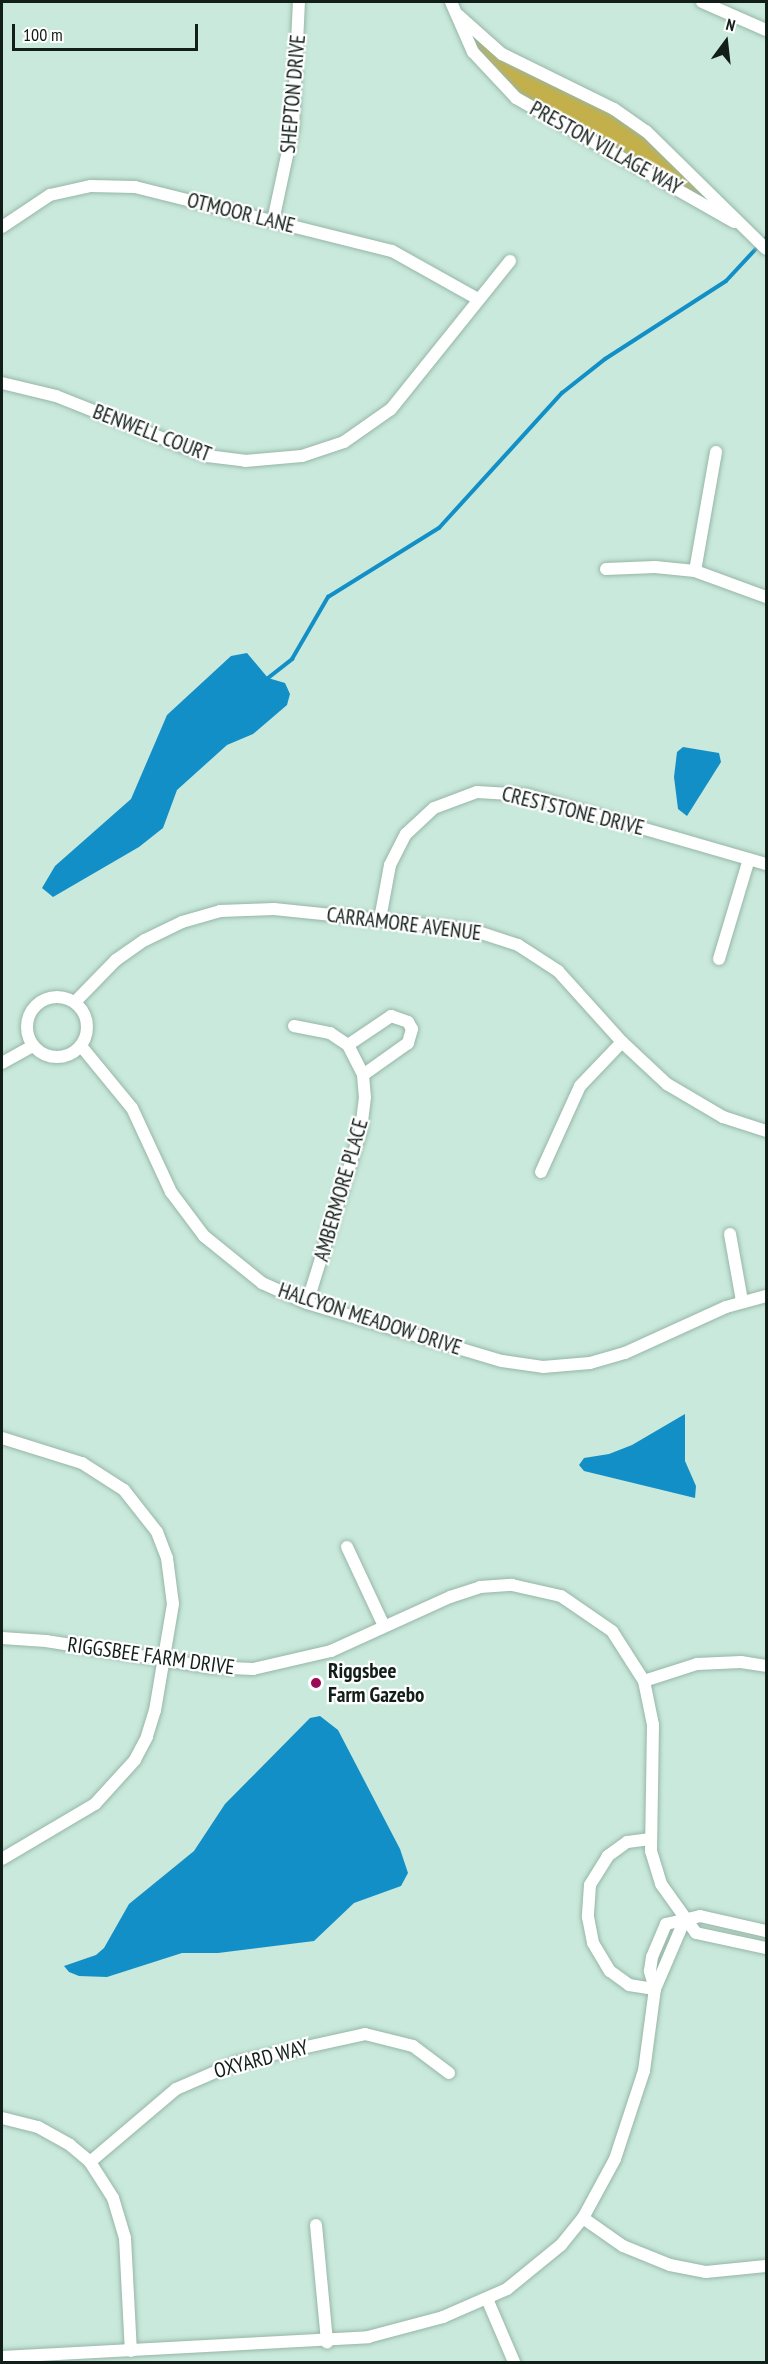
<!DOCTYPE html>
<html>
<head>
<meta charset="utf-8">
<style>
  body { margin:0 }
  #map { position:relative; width:768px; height:2364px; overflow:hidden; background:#c8e9db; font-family:"PT Sans Narrow",sans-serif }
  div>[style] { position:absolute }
  .green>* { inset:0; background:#c3b04b }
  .water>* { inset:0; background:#128fc6 }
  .stream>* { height:4px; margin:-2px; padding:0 2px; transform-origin:2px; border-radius:2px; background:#128fc6 }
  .roads { filter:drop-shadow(0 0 2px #97b6a8) drop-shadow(0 0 2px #97b6a8) }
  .street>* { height:12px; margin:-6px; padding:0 6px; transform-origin:6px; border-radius:6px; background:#fff }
  .street>.ring { margin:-6px; padding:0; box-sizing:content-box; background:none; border:12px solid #fff; border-radius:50% }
  .dots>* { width:16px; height:16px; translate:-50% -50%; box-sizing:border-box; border:3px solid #fff; border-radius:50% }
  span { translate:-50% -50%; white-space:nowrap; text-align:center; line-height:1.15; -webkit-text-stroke:4.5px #fff; paint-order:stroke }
  .street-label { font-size:21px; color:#121e19 }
  .poi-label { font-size:21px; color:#121e19; font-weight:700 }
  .left { translate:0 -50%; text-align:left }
  .frame { position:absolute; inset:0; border:3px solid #121e19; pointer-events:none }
  .north { position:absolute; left:696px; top:12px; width:60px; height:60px; -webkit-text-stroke:4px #fff; paint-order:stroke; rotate:15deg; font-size:16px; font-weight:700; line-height:24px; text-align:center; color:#121e19 }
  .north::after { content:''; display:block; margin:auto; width:21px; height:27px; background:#121e19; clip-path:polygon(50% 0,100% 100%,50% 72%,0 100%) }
  .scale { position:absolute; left:12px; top:24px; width:186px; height:27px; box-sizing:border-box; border:3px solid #121e19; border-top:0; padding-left:8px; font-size:18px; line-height:21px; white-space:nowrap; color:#121e19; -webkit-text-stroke:4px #fff; paint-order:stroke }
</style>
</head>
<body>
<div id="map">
  <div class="green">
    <i style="clip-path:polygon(463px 24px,631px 124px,710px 202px,574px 129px,510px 88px,484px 62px)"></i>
  </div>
  <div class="water">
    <i style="clip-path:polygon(247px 653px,268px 678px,285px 683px,290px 694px,287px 705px,253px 734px,227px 745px,177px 790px,163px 828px,139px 847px,53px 897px,42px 888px,55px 866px,131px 799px,167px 715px,231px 656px)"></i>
    <i style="clip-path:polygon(683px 747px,719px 753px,721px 762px,687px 816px,678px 809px,674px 777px,677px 752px)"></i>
    <i style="clip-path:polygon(685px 1414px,685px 1461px,696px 1486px,695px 1498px,584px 1471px,579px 1465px,584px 1458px,609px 1454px,632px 1445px)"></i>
    <i style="clip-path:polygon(320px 1716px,338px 1730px,400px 1849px,408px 1873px,401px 1886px,354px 1903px,314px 1941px,218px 1953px,182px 1953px,107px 1977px,79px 1976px,69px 1972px,64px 1966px,96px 1955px,104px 1948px,129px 1904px,194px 1851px,225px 1804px,310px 1718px)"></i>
  </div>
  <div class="stream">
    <i style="left:268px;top:678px;width:31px;rotate:-38deg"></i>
    <i style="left:292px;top:659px;width:72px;rotate:-59.9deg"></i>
    <i style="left:328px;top:597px;width:131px;rotate:-31.9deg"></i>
    <i style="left:439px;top:528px;width:183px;rotate:-47.7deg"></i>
    <i style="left:562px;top:393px;width:55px;rotate:-38.3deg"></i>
    <i style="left:605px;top:359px;width:144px;rotate:-32.8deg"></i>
    <i style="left:726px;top:281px;width:59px;rotate:-47.1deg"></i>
  </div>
  <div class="roads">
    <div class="street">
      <i style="left:451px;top:2px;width:55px;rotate:66.3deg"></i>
      <i style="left:473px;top:52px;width:63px;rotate:46.9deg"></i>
      <i style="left:516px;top:98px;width:251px;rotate:29.6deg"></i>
      <i style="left:702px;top:2px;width:70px;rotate:23.6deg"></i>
      <i style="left:458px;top:15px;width:59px;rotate:41.6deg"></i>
      <i style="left:502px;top:54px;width:125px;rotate:26.2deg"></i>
      <i style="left:614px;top:109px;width:39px;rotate:35deg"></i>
      <i style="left:646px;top:131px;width:168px;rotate:44.5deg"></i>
      <i style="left:273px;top:221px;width:95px;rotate:-77.9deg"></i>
      <i style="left:293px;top:128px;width:126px;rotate:-87.3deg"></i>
      <i style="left:2px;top:227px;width:58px;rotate:-33.7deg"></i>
      <i style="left:50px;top:195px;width:42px;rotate:-12.4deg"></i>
      <i style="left:91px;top:186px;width:44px;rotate:1.3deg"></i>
      <i style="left:135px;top:187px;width:265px;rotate:14deg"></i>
      <i style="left:392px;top:251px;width:98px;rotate:29.2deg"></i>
      <i style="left:2px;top:383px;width:56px;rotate:13.5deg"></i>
      <i style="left:56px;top:396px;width:162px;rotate:21.7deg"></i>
      <i style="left:207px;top:456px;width:38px;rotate:7deg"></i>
      <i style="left:245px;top:461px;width:57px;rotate:-5deg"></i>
      <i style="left:302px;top:456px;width:44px;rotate:-18.4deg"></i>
      <i style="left:344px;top:442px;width:57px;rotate:-35.1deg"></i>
      <i style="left:391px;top:409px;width:190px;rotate:-51.2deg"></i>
      <i style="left:606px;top:569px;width:49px;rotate:-2.3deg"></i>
      <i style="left:655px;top:567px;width:40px;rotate:5.7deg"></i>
      <i style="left:695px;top:571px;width:76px;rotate:20.1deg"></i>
      <i style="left:695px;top:571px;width:121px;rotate:-80deg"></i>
      <i style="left:380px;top:919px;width:55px;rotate:-79.5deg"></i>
      <i style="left:390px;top:865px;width:35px;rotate:-63deg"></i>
      <i style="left:406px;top:834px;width:38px;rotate:-43deg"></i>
      <i style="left:434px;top:808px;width:46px;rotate:-20.4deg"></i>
      <i style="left:477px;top:792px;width:50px;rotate:3.4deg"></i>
      <i style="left:527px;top:795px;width:249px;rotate:16.1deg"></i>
      <i style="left:719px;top:959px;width:104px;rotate:-73.3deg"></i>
      <i class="ring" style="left:27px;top:997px;width:48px;height:48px"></i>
      <i style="left:75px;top:1002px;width:59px;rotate:-45.7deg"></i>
      <i style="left:116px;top:960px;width:35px;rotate:-35deg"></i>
      <i style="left:145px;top:940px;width:41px;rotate:-25.9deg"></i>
      <i style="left:182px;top:922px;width:40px;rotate:-16deg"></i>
      <i style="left:220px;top:911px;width:54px;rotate:-2.1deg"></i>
      <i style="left:274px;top:909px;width:196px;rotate:5.9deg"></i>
      <i style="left:469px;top:929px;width:52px;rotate:18.1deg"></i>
      <i style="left:518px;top:945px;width:48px;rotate:33deg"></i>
      <i style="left:558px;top:971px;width:96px;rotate:48deg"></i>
      <i style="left:622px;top:1042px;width:62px;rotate:43deg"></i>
      <i style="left:667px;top:1084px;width:65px;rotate:30.5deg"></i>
      <i style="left:723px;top:1117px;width:45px;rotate:18deg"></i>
      <i style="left:294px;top:1026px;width:37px;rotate:11deg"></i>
      <i style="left:330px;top:1033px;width:22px;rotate:34deg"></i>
      <i style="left:348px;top:1045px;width:34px;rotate:63deg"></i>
      <i style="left:363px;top:1075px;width:22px;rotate:85deg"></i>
      <i style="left:365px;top:1097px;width:33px;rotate:97deg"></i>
      <i style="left:361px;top:1130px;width:181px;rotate:107.3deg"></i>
      <i style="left:348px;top:1045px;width:52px;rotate:-34deg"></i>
      <i style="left:391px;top:1016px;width:18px;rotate:19deg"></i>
      <i style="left:408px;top:1022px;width:8px;rotate:60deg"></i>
      <i style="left:412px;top:1029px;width:15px;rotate:106deg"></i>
      <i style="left:408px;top:1043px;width:55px;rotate:144.6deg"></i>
      <i style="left:81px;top:1046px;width:80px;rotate:50.6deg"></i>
      <i style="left:132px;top:1108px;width:93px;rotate:65.1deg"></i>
      <i style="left:171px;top:1192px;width:55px;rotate:53.1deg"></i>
      <i style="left:204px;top:1236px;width:75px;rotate:39deg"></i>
      <i style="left:262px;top:1283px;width:49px;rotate:24deg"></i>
      <i style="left:307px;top:1303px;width:203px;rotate:16.6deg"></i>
      <i style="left:502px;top:1361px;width:41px;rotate:8.3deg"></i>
      <i style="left:543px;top:1367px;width:47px;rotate:-4.9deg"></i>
      <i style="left:590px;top:1363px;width:36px;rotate:-16deg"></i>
      <i style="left:625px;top:1353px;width:111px;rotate:-24.5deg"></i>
      <i style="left:726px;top:1307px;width:41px;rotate:-15.4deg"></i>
      <i style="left:2px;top:1063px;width:35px;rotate:-29deg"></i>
      <i style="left:541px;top:1172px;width:94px;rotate:-65.6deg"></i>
      <i style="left:580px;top:1086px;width:61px;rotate:-46.3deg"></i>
      <i style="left:730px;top:1234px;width:68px;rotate:79.8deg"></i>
      <i style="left:2px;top:1438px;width:84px;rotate:17.4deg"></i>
      <i style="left:82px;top:1463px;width:50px;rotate:32.7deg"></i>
      <i style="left:124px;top:1490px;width:53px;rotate:51.8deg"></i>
      <i style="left:157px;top:1532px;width:28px;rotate:69deg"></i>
      <i style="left:167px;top:1558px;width:46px;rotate:82.6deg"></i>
      <i style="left:173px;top:1604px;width:108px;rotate:99.6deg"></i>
      <i style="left:155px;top:1710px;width:28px;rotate:107deg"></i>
      <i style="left:147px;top:1737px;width:26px;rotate:118deg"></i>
      <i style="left:135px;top:1760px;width:59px;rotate:132.3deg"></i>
      <i style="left:95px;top:1804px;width:108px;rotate:149.4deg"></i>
      <i style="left:347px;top:1547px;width:87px;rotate:64.9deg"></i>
      <i style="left:2px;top:1638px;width:44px;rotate:3.9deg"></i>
      <i style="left:46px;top:1641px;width:164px;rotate:9.1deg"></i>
      <i style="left:208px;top:1667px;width:45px;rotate:2.5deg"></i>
      <i style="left:253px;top:1669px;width:80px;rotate:-13deg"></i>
      <i style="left:331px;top:1651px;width:131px;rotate:-24.4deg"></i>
      <i style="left:450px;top:1597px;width:32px;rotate:-18deg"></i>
      <i style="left:480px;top:1587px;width:32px;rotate:-4deg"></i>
      <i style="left:512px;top:1585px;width:50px;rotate:12.7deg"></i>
      <i style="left:561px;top:1596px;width:62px;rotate:34.5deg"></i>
      <i style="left:612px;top:1631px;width:59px;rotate:57.4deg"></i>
      <i style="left:644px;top:1681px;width:45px;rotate:78.4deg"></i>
      <i style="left:653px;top:1725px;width:126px;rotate:90.9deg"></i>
      <i style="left:651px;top:1851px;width:34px;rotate:73deg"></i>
      <i style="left:661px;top:1884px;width:60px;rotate:54.5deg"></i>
      <i style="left:696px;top:1933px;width:72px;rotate:12.1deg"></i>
      <i style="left:644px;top:1681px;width:56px;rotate:-17.8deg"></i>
      <i style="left:697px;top:1664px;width:44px;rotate:-2.6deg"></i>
      <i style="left:741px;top:1662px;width:25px;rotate:9deg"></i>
      <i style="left:651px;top:1839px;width:24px;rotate:173deg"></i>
      <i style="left:627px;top:1842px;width:24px;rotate:144deg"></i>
      <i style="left:608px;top:1856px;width:34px;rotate:122deg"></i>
      <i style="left:590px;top:1885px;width:32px;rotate:94deg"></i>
      <i style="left:588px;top:1917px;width:26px;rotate:79deg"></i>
      <i style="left:593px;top:1943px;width:33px;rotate:59deg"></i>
      <i style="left:610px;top:1971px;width:24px;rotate:36deg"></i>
      <i style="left:629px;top:1985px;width:26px;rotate:9deg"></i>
      <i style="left:655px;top:1989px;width:76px;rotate:-66.8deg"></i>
      <i style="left:2px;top:2118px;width:37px;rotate:14deg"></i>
      <i style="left:38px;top:2127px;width:37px;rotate:29deg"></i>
      <i style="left:70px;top:2145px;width:26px;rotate:40deg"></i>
      <i style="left:90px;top:2162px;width:43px;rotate:57.4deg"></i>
      <i style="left:113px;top:2198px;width:42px;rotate:73.3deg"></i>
      <i style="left:125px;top:2238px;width:113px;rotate:87deg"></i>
      <i style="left:90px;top:2162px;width:113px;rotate:-40.3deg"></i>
      <i style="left:176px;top:2089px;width:68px;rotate:-23.5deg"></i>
      <i style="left:238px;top:2062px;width:130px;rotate:-12.4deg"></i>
      <i style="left:365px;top:2034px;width:49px;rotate:14deg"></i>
      <i style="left:413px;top:2046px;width:45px;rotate:36.9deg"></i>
      <i style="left:583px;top:2218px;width:49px;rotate:35deg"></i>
      <i style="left:623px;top:2246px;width:51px;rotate:22deg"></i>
      <i style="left:670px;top:2265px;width:37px;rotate:11deg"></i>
      <i style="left:706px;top:2272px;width:60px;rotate:-5.7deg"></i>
      <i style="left:316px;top:2225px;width:118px;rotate:84.6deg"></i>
      <i style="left:487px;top:2299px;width:69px;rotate:66.8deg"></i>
      <i style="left:2px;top:2357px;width:367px;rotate:-3.1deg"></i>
      <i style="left:368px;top:2337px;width:78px;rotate:-14.9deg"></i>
      <i style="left:443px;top:2317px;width:70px;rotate:-23.6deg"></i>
      <i style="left:507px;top:2289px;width:70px;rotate:-39.2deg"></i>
      <i style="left:561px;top:2245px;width:35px;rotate:-51deg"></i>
      <i style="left:583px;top:2218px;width:67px;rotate:-61.5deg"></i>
      <i style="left:615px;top:2159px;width:93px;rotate:-71.8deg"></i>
      <i style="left:644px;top:2071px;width:83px;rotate:-82.4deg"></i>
      <i style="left:655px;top:1989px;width:19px;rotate:-106deg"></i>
      <i style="left:650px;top:1971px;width:14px;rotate:-82deg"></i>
      <i style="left:652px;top:1957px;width:36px;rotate:-67deg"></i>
      <i style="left:666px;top:1924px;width:35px;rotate:-13deg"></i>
      <i style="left:700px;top:1916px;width:68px;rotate:12.8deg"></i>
    </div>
  </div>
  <div class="dots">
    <i style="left:316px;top:1683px;background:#9b0a59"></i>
  </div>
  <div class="street-label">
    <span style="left:293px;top:94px;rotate:-85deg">SHEPTON DRIVE</span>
    <span style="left:606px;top:148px;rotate:29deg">PRESTON VILLAGE WAY</span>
    <span style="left:241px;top:213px;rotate:14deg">OTMOOR LANE</span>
    <span style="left:152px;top:433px;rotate:21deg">BENWELL COURT</span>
    <span style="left:573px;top:811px;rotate:14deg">CRESTSTONE DRIVE</span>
    <span style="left:404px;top:924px;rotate:7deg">CARRAMORE AVENUE</span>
    <span style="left:341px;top:1190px;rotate:-74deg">AMBERMORE PLACE</span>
    <span style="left:370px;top:1319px;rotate:18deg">HALCYON MEADOW DRIVE</span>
    <span style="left:151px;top:1656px;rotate:8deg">RIGGSBEE FARM DRIVE</span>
    <span style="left:261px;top:2059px;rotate:-15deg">OXYARD WAY</span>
  </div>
  <div class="poi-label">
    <span class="left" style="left:328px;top:1683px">Riggsbee<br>Farm Gazebo</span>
  </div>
  <div class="frame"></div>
  <div class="north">N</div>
  <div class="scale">100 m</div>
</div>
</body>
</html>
